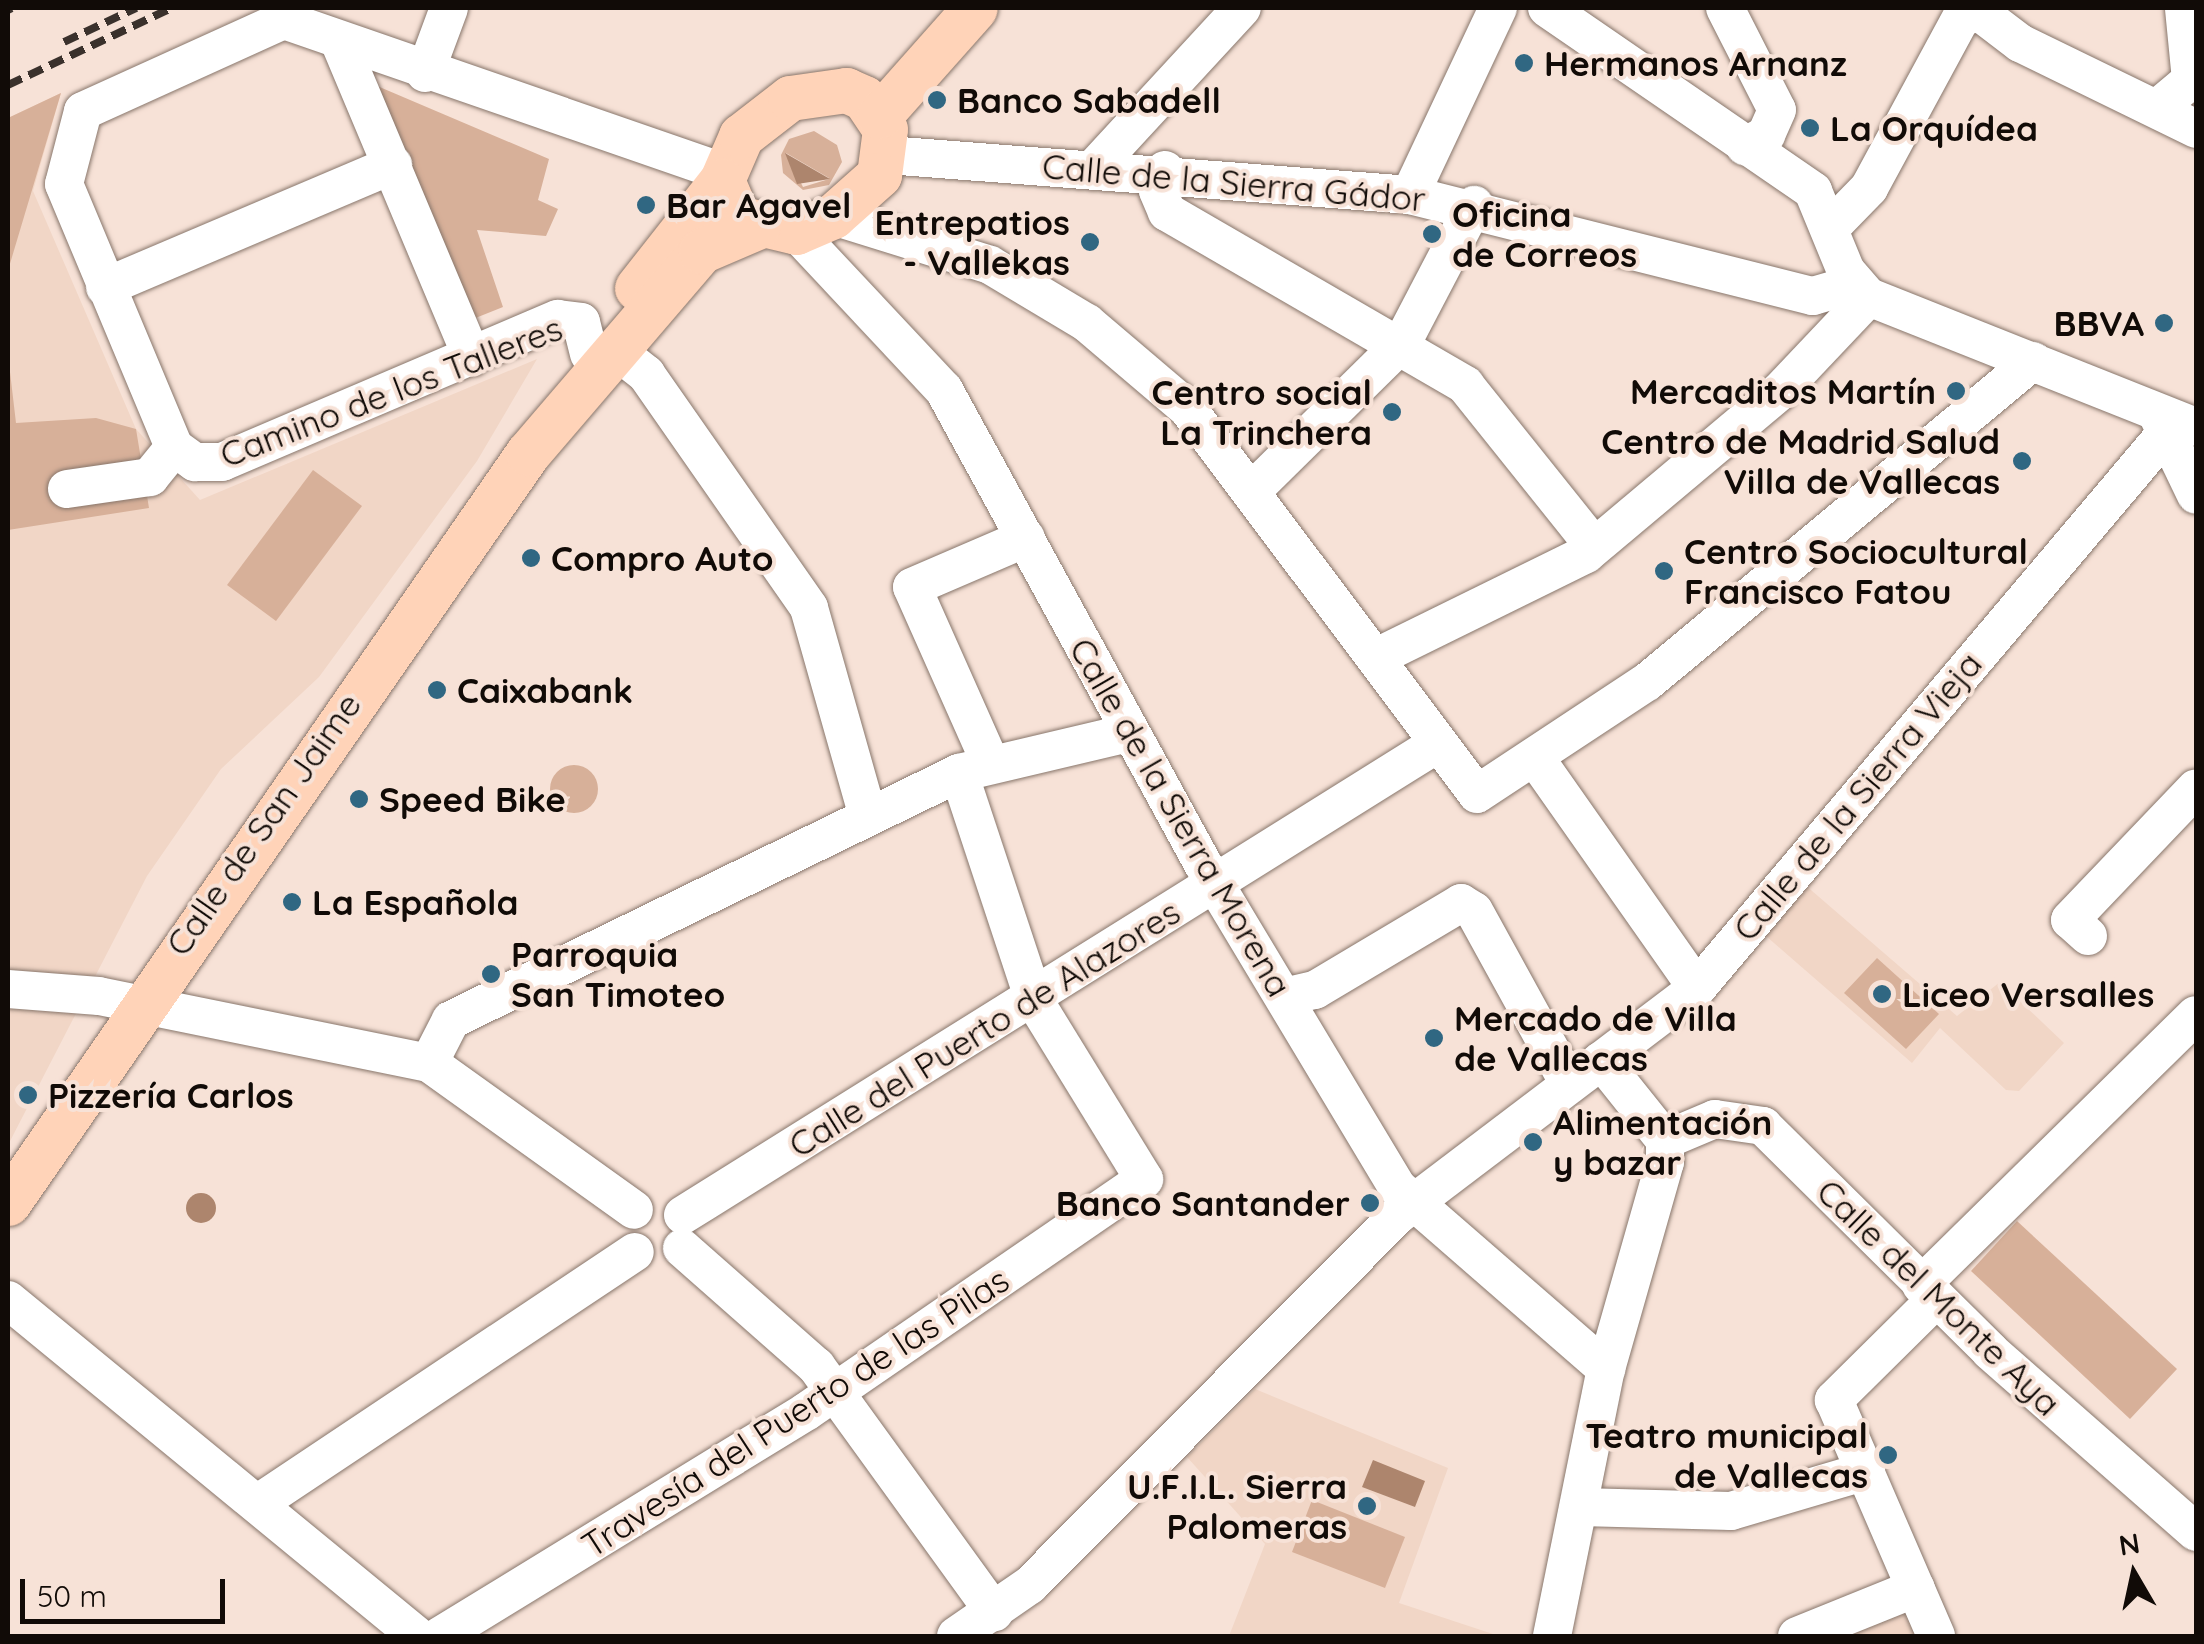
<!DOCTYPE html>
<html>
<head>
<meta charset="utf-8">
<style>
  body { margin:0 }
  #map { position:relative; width:2204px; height:1644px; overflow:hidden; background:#f7e2d7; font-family:Quicksand,sans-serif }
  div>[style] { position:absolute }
  .built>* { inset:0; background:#f1d6c6 }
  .green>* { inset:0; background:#d7b099 }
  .round { border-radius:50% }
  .water>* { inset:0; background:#ad856d }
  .roads { filter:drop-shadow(0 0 2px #88766b) drop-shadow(0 0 2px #88766b) }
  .minor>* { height:38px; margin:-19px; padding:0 19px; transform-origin:19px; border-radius:19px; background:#fff }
  .major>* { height:45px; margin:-22.5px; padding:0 22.5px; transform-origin:22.5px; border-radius:22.5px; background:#ffd3b8 }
  .rail>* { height:8px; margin-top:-4px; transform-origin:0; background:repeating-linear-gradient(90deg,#3a312c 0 15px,transparent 0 23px) }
  .dots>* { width:28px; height:28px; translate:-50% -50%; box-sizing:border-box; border:5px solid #f7e2d7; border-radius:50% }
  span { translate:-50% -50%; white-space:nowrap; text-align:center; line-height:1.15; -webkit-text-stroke:8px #f7e2d7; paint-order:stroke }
  .poi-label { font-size:35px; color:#110b07; font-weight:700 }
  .left { translate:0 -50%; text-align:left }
  .right { translate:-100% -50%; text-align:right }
  .street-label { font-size:35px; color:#110b07 }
  .frame { position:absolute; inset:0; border:10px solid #110b07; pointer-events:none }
  .north { position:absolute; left:2084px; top:1524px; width:100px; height:100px; -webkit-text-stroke:8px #f7e2d7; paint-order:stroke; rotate:351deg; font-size:28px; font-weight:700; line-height:40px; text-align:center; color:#110b07 }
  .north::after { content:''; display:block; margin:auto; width:35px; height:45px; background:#110b07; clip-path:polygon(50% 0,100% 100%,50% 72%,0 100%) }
  .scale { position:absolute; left:20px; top:1579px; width:205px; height:45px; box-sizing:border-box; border:5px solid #110b07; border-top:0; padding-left:12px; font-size:30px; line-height:35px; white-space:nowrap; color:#110b07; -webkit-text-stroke:8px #f7e2d7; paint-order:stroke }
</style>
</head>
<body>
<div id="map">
  <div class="built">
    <i style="clip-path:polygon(61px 93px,33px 191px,136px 429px,200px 500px,537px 359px,477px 461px,319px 677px,221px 769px,147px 876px,8px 1145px,8px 118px)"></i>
    <i style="clip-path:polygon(1804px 884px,1957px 1016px,2000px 982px,2064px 1043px,2019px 1091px,2006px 1090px,1940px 1028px,1912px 1063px,1766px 936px)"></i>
    <i style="clip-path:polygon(1255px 1389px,1448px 1468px,1399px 1603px,1499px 1636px,1229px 1636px,1265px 1544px,1187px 1457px)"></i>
    <i style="clip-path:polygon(1904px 1609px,1916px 1636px,1841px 1636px)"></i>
  </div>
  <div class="green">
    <i style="clip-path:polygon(349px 74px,549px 159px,538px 200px,558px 209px,546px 236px,477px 230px,503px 307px,453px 327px)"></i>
    <i style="clip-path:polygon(61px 93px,9px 267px,8px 281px,8px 118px)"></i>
    <i style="clip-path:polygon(evenodd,814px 131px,837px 145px,842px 162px,829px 185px,803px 190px,783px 173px,781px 155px,789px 139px,814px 131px,786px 153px,829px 178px,829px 179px,803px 187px,786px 153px)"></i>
    <i style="clip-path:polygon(8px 355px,16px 423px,96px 418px,136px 429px,149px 508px,8px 530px)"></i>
    <i style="clip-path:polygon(313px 470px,362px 506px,276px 621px,227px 585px)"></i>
    <i class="round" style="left:550px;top:765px;width:48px;height:48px"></i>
    <i style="clip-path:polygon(1877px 958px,1939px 1014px,1906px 1049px,1844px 993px)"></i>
    <i style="clip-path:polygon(2017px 1221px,2177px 1369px,2130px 1419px,1971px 1271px)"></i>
    <i style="clip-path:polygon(1312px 1500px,1405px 1537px,1385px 1588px,1292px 1552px)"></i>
  </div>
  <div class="water">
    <i style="clip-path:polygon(785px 153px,830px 179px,797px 184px)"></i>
    <i class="round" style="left:186px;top:1193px;width:30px;height:30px"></i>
    <i style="clip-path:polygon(1373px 1460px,1425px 1481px,1415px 1507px,1362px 1487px)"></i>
  </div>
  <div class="roads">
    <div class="minor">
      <i style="left:1547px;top:8px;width:323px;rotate:34.5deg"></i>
      <i style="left:1813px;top:191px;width:87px;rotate:67.6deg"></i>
      <i style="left:1846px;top:271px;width:35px;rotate:49deg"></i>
      <i style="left:1869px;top:297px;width:352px;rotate:21.7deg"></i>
      <i style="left:1725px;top:8px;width:114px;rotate:63deg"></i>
      <i style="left:1777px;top:110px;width:27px;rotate:114deg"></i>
      <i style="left:1766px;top:135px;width:24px;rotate:152deg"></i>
      <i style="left:1974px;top:8px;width:58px;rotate:37.3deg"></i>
      <i style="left:2020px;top:43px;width:196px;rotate:26deg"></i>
      <i style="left:339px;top:41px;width:343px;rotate:67.2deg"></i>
      <i style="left:425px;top:73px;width:69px;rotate:-69.7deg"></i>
      <i style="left:2160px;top:106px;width:40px;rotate:-40deg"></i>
      <i style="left:2191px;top:80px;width:72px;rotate:-95.6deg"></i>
      <i style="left:887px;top:155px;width:525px;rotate:4.37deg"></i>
      <i style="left:1410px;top:195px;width:415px;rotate:14.1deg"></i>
      <i style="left:1813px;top:296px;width:43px;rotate:-16.3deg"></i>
      <i style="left:1096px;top:166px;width:215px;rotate:-47.3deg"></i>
      <i style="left:1165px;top:170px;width:22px;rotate:108deg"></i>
      <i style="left:1158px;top:191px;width:23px;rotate:67deg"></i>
      <i style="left:1167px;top:212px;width:345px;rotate:30.1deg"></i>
      <i style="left:1465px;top:385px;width:205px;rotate:51.3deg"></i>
      <i style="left:1410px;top:195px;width:207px;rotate:-64.8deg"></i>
      <i style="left:833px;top:216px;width:164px;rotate:17.3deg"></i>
      <i style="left:990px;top:265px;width:113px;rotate:30.9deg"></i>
      <i style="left:1087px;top:323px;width:133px;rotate:40.4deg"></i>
      <i style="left:1188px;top:409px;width:481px;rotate:53.1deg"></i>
      <i style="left:1477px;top:794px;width:204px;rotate:-33.4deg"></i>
      <i style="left:1647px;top:682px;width:502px;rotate:-39.75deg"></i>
      <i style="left:1833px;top:225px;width:52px;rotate:-45.8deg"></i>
      <i style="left:1869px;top:188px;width:196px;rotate:-61.6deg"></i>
      <i style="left:1962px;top:16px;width:19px;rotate:-9deg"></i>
      <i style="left:796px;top:232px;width:216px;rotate:46.9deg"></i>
      <i style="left:944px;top:390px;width:540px;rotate:61.35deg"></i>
      <i style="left:1203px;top:864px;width:378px;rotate:59deg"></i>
      <i style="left:1398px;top:1188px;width:276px;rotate:41deg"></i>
      <i style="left:105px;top:287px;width:313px;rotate:-23deg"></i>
      <i style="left:618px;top:352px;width:36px;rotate:38deg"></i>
      <i style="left:646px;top:374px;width:285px;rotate:55.1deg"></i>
      <i style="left:809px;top:608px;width:217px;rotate:74.2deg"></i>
      <i style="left:2159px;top:418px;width:85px;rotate:64.3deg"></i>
      <i style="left:174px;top:447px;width:285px;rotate:-112.7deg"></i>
      <i style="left:64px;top:184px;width:75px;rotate:-75.4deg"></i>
      <i style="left:83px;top:111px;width:221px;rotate:-24.4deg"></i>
      <i style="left:284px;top:20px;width:465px;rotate:19.1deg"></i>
      <i style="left:174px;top:447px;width:26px;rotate:36deg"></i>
      <i style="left:195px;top:462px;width:27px"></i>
      <i style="left:222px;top:462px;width:365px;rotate:-23.1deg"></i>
      <i style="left:558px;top:319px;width:23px;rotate:7deg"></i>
      <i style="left:581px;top:322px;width:33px;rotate:76deg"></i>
      <i style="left:1255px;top:488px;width:206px;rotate:-44.6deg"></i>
      <i style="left:1402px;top:343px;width:156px;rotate:-62.4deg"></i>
      <i style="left:67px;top:489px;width:84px;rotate:-8.2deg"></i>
      <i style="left:150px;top:477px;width:38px;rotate:-51deg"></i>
      <i style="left:1377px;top:657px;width:233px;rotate:-26.2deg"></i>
      <i style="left:1586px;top:554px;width:253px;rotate:-40deg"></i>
      <i style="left:1780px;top:391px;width:129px;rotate:-46.6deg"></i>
      <i style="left:1536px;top:759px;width:280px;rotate:54.9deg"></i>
      <i style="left:989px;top:760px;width:189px;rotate:-114deg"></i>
      <i style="left:912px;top:587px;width:124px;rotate:-23.3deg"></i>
      <i style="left:2088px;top:936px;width:24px;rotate:-138deg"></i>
      <i style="left:2070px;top:920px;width:182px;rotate:-46.3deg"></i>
      <i style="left:8px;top:989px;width:91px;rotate:4.4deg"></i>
      <i style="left:99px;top:996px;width:337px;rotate:11.5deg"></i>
      <i style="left:429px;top:1063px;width:252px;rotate:35.6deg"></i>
      <i style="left:1284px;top:997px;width:32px;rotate:-13deg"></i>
      <i style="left:1315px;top:990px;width:170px;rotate:-30.8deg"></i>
      <i style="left:1461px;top:903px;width:15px;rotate:32deg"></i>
      <i style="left:1474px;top:911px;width:197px;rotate:61.2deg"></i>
      <i style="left:429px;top:1063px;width:48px;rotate:-62.9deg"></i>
      <i style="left:451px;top:1020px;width:565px;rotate:-25.93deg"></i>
      <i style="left:959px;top:773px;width:174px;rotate:-13.3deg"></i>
      <i style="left:1665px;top:1140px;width:54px;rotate:-22.8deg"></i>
      <i style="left:1715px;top:1119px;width:49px;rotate:8.3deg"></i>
      <i style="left:1763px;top:1126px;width:320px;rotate:44.7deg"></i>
      <i style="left:1990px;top:1351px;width:274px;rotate:41.3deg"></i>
      <i style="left:683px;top:1215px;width:889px;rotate:-31.99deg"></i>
      <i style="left:682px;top:1248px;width:179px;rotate:41.4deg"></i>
      <i style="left:816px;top:1366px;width:304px;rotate:54.1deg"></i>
      <i style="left:1921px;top:1285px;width:385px;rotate:-44.5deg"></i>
      <i style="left:1936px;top:1299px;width:144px;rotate:135.3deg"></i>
      <i style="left:1834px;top:1400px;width:257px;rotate:66.6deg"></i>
      <i style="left:8px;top:1300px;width:529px;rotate:39.4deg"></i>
      <i style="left:257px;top:1504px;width:454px;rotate:-33.7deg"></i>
      <i style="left:1580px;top:1507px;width:151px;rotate:1.5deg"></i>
      <i style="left:1731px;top:1511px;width:141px;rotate:-16.5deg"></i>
      <i style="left:440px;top:1636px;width:430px;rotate:-31.5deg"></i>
      <i style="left:807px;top:1411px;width:409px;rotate:-34.5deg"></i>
      <i style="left:1144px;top:1179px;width:210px;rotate:-121.6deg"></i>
      <i style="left:1034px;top:1000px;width:239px;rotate:-108.3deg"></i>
      <i style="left:956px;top:1636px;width:90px;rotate:-34.6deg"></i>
      <i style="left:1030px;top:1585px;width:522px;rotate:-45.16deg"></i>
      <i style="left:1398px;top:1215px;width:375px;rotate:-37.2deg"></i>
      <i style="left:1697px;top:988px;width:719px;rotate:-49.8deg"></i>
      <i style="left:1552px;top:1636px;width:272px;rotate:-78.6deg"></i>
      <i style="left:1606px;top:1369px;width:215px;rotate:-74.1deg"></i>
      <i style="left:1665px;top:1162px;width:22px;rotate:-90deg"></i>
      <i style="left:1665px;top:1140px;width:102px;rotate:-128.7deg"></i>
      <i style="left:1797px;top:1636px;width:128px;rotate:-22deg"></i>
    </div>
    <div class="major">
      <i style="left:846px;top:90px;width:20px;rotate:24deg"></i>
      <i style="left:864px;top:98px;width:37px;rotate:56deg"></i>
      <i style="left:885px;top:129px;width:46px;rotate:97.4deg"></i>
      <i style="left:879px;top:175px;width:62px;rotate:138.3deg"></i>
      <i style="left:833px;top:216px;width:40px;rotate:156.6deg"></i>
      <i style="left:796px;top:232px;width:60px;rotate:-166.4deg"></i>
      <i style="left:738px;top:218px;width:41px;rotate:-112.8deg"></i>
      <i style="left:722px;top:180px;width:48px;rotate:-66.6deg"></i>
      <i style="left:741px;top:136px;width:62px;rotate:-37.8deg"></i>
      <i style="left:790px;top:98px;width:57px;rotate:-8.1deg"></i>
      <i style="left:879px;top:116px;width:144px;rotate:-48.4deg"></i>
      <i style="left:637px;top:288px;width:137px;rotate:-51.8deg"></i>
      <i style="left:8px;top:1203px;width:913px;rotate:-55.27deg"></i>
      <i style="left:528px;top:453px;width:266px;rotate:-49.4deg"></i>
      <i style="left:701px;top:251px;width:61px;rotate:-23.2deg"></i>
    </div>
  </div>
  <div class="rail">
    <i style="left:8px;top:10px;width:4px;rotate:-27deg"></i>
    <i style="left:64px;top:42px;width:80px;rotate:-25.3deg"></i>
    <i style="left:8px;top:85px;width:181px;rotate:-25.2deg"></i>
  </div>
  <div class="dots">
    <i style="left:1524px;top:63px;background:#306782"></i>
    <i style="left:937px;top:100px;background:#306782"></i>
    <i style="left:1810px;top:128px;background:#306782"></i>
    <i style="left:646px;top:205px;background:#306782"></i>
    <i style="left:1432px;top:234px;background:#306782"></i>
    <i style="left:1090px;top:242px;background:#306782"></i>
    <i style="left:2164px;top:323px;background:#306782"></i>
    <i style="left:1956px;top:391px;background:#306782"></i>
    <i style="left:1392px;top:412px;background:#306782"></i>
    <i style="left:2022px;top:461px;background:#306782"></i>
    <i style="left:531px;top:558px;background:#306782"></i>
    <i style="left:1664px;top:571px;background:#306782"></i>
    <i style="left:437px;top:690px;background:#306782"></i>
    <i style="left:359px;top:799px;background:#306782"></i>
    <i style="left:292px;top:902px;background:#306782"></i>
    <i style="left:491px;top:974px;background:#306782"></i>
    <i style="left:1882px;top:994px;background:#306782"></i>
    <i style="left:1434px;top:1038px;background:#306782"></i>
    <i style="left:28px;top:1095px;background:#306782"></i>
    <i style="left:1533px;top:1142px;background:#306782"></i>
    <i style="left:1370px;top:1203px;background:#306782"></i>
    <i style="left:1888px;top:1455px;background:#306782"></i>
    <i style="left:1367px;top:1506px;background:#306782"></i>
  </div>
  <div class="poi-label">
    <span class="left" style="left:1544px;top:63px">Hermanos Arnanz</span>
    <span class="left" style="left:957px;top:100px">Banco Sabadell</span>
    <span class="left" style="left:1830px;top:128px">La Orquídea</span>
    <span class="left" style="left:666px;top:205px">Bar Agavel</span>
    <span class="left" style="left:1452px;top:234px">Oficina<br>de Correos</span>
    <span class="right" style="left:1070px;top:242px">Entrepatios<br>- Vallekas</span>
    <span class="right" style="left:2144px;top:323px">BBVA</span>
    <span class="right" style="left:1936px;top:391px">Mercaditos Martín</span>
    <span class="right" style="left:1372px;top:412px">Centro social<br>La Trinchera</span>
    <span class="right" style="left:2000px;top:461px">Centro de Madrid Salud<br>Villa de Vallecas</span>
    <span class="left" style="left:1684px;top:571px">Centro Sociocultural<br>Francisco Fatou</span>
    <span class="left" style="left:551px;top:558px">Compro Auto</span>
    <span class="left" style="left:457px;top:690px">Caixabank</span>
    <span class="left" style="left:379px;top:799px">Speed Bike</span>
    <span class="left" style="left:312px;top:902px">La Española</span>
    <span class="left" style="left:511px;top:974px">Parroquia<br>San Timoteo</span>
    <span class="left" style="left:1902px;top:994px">Liceo Versalles</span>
    <span class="left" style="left:1454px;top:1038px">Mercado de Villa<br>de Vallecas</span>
    <span class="left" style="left:48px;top:1095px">Pizzería Carlos</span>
    <span class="left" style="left:1553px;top:1142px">Alimentación<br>y bazar</span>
    <span class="right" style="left:1350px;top:1203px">Banco Santander</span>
    <span class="right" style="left:1868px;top:1455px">Teatro municipal<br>de Vallecas</span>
    <span class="right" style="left:1347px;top:1506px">U.F.I.L. Sierra<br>Palomeras</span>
  </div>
  <div class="street-label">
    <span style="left:1234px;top:182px;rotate:5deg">Calle de la Sierra Gádor</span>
    <span style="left:391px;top:391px;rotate:-21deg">Camino de los Talleres</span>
    <span style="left:1857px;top:796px;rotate:-50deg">Calle de la Sierra Vieja</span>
    <span style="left:1181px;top:817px;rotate:60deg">Calle de la Sierra Morena</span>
    <span style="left:263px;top:824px;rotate:-55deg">Calle de San Jaime</span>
    <span style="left:984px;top:1028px;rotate:-32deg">Calle del Puerto de Alazores</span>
    <span style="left:1939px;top:1297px;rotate:44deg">Calle del Monte Aya</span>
    <span style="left:795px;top:1412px;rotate:-33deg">Travesía del Puerto de las Pilas</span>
  </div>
  <div class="frame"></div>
  <div class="north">N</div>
  <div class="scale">50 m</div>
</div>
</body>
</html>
